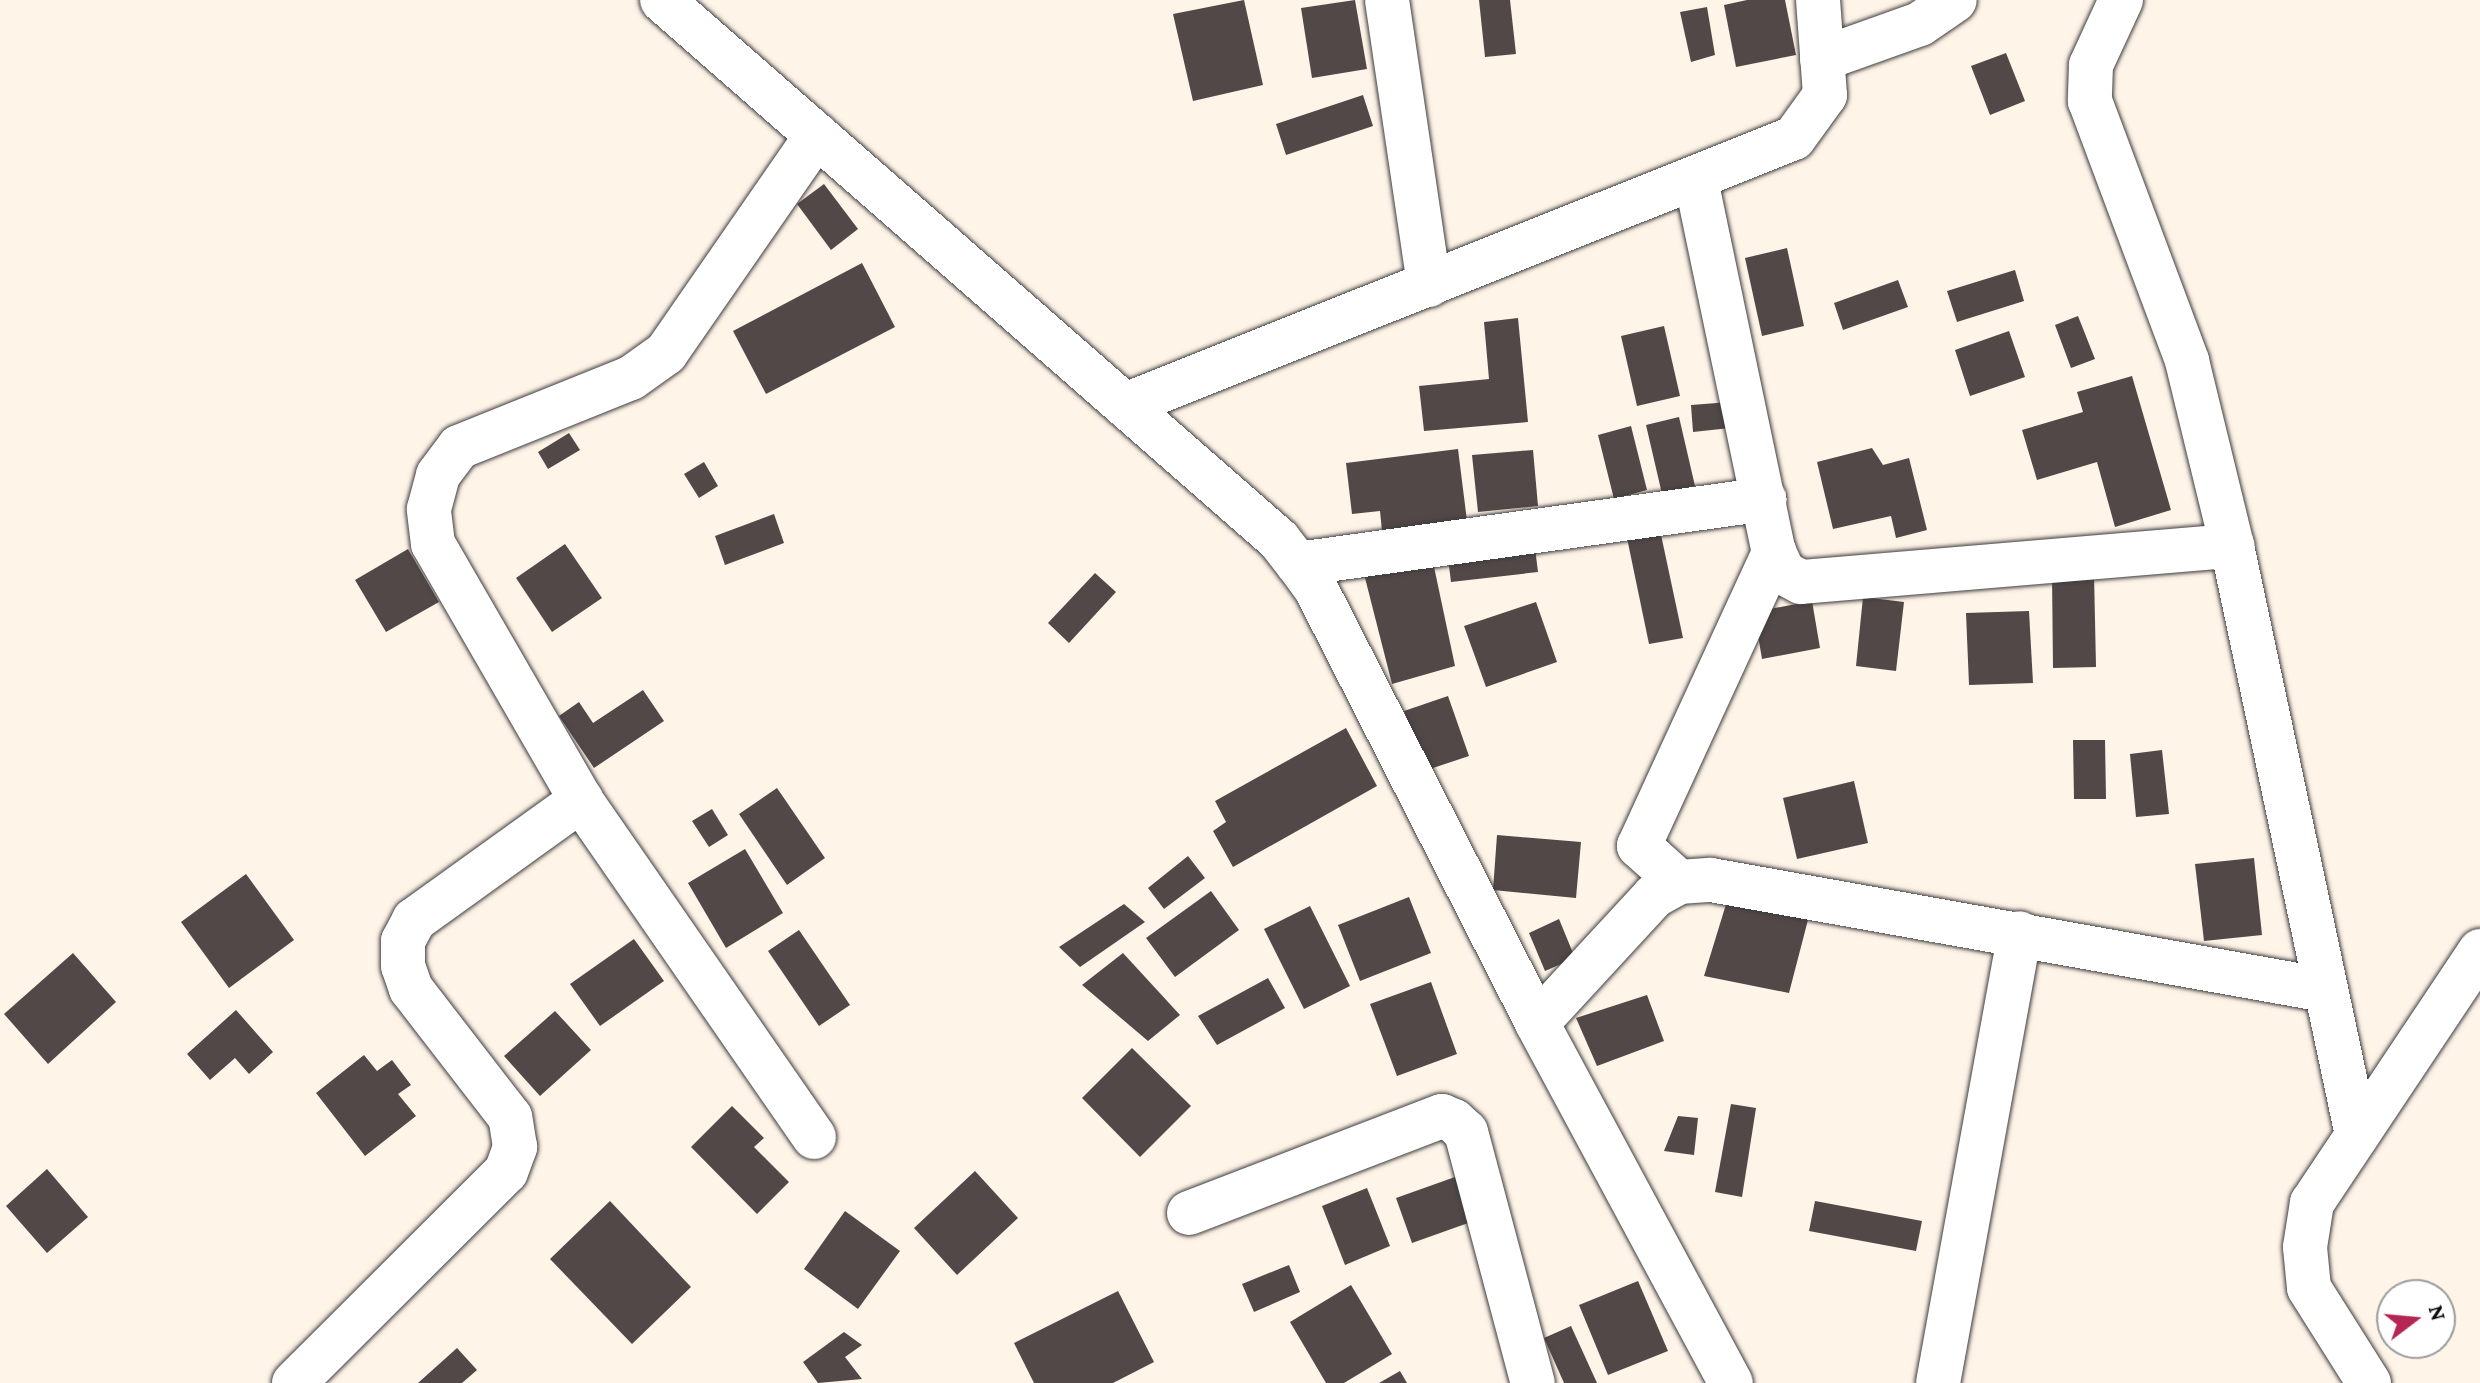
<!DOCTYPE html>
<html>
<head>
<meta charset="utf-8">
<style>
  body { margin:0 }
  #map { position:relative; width:2480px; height:1383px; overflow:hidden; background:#fff4e8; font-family:"Crimson Pro",serif }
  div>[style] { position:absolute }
  .building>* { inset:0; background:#524847 }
  .roads { filter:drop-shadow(0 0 2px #3d3d3d) drop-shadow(0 0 2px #3d3d3d) }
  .street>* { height:44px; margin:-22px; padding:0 22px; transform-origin:22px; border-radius:22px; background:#fff }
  span { translate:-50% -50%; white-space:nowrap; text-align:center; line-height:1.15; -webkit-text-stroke:8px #fff; paint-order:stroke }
  .north { position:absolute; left:2376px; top:1279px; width:80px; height:80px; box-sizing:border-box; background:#fff; border:2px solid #9d9d9d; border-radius:50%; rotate:74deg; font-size:22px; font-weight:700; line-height:32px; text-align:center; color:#0a0a0a }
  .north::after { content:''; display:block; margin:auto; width:28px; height:36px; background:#b62654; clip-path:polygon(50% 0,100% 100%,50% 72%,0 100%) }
</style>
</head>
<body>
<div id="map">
  <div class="building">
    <i style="clip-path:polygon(1244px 0,1263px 85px,1193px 101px,1173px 14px)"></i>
    <i style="clip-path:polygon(1355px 0,1367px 69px,1312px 78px,1301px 8px)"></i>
    <i style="clip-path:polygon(1479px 0,1510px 0,1516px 54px,1485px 57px)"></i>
    <i style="clip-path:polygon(1747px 0,1785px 0,1796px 55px,1736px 67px,1724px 5px)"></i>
    <i style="clip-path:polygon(1707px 7px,1715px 55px,1691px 62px,1680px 12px)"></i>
    <i style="clip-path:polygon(2006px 53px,2025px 101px,1990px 115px,1971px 66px)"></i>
    <i style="clip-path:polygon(1363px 95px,1373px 126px,1286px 155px,1276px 124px)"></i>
    <i style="clip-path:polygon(824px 184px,858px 229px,831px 250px,797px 204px)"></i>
    <i style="clip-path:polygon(1787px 248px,1804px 326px,1762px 336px,1745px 258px)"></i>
    <i style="clip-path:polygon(862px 263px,895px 327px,766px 394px,733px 331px)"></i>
    <i style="clip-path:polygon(2015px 270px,2024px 301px,1957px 322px,1947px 291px)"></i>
    <i style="clip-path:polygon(1898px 280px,1908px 307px,1843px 330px,1834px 303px)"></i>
    <i style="clip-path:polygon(2078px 316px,2095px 359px,2071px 368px,2055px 325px)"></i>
    <i style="clip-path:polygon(1518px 318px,1528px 422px,1424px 431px,1419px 386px,1489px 379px,1484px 322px)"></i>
    <i style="clip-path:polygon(1664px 326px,1680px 396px,1637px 406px,1621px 336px)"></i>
    <i style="clip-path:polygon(2009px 331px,2025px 377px,1970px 396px,1955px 350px)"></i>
    <i style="clip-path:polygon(2132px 376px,2171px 510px,2115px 527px,2097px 462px,2037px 480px,2022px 430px,2083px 412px,2077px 392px)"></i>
    <i style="clip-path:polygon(1730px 402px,1730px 428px,1693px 432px,1691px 405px)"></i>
    <i style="clip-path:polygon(1679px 417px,1695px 486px,1662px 494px,1646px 425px)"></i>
    <i style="clip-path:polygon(1631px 426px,1647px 490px,1614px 499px,1598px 435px)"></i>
    <i style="clip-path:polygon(569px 433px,580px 450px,548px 469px,538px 452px)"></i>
    <i style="clip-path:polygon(1872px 448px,1883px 465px,1909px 458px,1927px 530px,1896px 538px,1891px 516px,1833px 529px,1817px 462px)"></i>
    <i style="clip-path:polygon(1458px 449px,1467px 521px,1382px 531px,1380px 511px,1352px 514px,1346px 463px)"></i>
    <i style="clip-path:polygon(1533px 450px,1538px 506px,1478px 512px,1472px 455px)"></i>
    <i style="clip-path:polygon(704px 462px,718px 486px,699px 498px,684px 474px)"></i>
    <i style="clip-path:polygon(774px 514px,784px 543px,725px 565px,715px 536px)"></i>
    <i style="clip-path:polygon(1660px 530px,1683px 638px,1649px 644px,1627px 538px)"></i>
    <i style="clip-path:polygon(565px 544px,602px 598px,552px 632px,516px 578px)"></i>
    <i style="clip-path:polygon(1535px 548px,1538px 572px,1451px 582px,1448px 558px)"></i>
    <i style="clip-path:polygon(408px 549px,439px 602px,386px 632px,355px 580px)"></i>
    <i style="clip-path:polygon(1433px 562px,1455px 666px,1392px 684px,1363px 570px)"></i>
    <i style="clip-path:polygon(1095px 573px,1116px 592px,1069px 643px,1048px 623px)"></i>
    <i style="clip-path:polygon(2094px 574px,2096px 667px,2053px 668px,2052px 575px)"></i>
    <i style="clip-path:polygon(1863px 597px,1904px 602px,1896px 671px,1856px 666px)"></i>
    <i style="clip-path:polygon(1812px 601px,1820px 648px,1762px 659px,1754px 612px)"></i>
    <i style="clip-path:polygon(1536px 602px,1557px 662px,1486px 687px,1464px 626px)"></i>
    <i style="clip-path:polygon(2029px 611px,2033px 683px,1969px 685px,1966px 613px)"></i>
    <i style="clip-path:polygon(643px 690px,664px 721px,594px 768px,559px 716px,579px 702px,593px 723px)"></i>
    <i style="clip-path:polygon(1448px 696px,1469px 756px,1424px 771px,1404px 711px)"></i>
    <i style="clip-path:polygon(1346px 728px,1377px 786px,1233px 867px,1213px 831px,1226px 822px,1215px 801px)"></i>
    <i style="clip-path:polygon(2073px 740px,2105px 740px,2106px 799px,2074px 799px)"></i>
    <i style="clip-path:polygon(2162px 750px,2169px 814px,2136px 817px,2130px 754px)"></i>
    <i style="clip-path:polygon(1854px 781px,1868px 843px,1797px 859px,1783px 798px)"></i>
    <i style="clip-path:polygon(777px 788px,825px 858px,787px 885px,739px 814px)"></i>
    <i style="clip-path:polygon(712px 809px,728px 835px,709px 847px,692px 821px)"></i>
    <i style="clip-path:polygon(1497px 835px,1581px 842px,1576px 898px,1493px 890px)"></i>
    <i style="clip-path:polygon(745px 849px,783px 913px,726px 948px,688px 883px)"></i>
    <i style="clip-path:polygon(1188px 856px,1205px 878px,1164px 909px,1148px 888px)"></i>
    <i style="clip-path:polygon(2254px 858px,2262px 935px,2204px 941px,2195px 864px)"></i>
    <i style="clip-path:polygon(246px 874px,294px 940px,229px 988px,181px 922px)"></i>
    <i style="clip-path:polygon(1211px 891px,1239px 930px,1175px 977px,1146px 938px)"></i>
    <i style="clip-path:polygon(1409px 897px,1431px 953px,1360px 981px,1338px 925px)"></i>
    <i style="clip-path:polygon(1727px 901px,1809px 916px,1789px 993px,1704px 976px)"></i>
    <i style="clip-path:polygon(1124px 904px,1145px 922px,1080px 967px,1059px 947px)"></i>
    <i style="clip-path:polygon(1310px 906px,1350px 986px,1304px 1009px,1264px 929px)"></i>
    <i style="clip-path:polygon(1559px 919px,1575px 958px,1545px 971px,1529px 933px)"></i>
    <i style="clip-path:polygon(799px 930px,850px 1005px,819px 1026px,768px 951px)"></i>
    <i style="clip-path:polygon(634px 939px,664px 981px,600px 1026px,570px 984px)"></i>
    <i style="clip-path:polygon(73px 953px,116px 1002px,48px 1064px,4px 1014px)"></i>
    <i style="clip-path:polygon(1123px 953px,1180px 1015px,1148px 1041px,1082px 985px)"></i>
    <i style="clip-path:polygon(1268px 978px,1285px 1008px,1217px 1045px,1198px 1016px)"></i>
    <i style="clip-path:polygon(1431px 982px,1457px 1054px,1397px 1076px,1370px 1004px)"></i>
    <i style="clip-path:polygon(1647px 995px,1664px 1041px,1597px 1066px,1576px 1018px)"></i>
    <i style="clip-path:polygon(236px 1010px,273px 1052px,249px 1074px,235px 1058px,210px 1080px,187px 1054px)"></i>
    <i style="clip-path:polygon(555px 1011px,591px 1050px,540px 1096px,504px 1056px)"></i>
    <i style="clip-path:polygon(1132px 1048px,1191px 1106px,1140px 1157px,1082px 1098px)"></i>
    <i style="clip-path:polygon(364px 1055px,377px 1071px,392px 1060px,411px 1085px,398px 1094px,416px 1116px,365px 1156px,316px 1093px)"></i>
    <i style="clip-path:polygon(1731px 1104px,1756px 1108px,1742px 1197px,1715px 1192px)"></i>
    <i style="clip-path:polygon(732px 1106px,764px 1138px,754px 1147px,789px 1182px,757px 1214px,691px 1147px)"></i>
    <i style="clip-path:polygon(1678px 1116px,1698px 1118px,1694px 1155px,1664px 1151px)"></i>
    <i style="clip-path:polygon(47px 1169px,88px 1217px,47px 1253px,6px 1206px)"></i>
    <i style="clip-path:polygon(975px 1171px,1018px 1218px,957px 1275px,914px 1228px)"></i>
    <i style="clip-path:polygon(1455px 1177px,1471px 1222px,1412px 1243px,1396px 1198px)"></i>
    <i style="clip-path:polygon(1367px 1188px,1390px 1246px,1345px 1265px,1322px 1206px)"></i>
    <i style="clip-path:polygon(610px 1201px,691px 1287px,632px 1344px,550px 1259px)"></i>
    <i style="clip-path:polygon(1815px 1201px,1922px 1221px,1916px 1251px,1809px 1231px)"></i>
    <i style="clip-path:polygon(845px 1211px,900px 1251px,858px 1309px,804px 1269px)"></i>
    <i style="clip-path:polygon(1289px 1265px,1300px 1292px,1254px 1312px,1242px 1284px)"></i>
    <i style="clip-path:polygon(1638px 1281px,1668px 1351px,1608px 1375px,1579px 1305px)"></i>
    <i style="clip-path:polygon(1351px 1285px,1392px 1354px,1344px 1383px,1326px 1383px,1290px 1322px)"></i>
    <i style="clip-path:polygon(1118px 1291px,1154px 1362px,1113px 1383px,1034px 1383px,1014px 1343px)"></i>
    <i style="clip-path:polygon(1571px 1326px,1597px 1383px,1564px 1383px,1544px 1338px)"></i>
    <i style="clip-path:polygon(844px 1332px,862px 1345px,845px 1357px,862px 1379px,818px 1383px,803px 1362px)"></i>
    <i style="clip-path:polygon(457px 1348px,477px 1370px,462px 1383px,418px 1383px)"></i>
    <i style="clip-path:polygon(1400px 1371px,1407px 1383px,1379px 1383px)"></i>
  </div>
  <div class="roads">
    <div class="street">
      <i style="left:662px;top:0;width:820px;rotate:41.19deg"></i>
      <i style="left:1279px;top:540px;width:31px;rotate:52deg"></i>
      <i style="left:1298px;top:564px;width:29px;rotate:54deg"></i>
      <i style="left:1315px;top:587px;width:489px;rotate:63deg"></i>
      <i style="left:1537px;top:1023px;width:409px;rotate:61.7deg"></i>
      <i style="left:1387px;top:0;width:288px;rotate:81.6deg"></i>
      <i style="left:2121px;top:0;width:72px;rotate:114.8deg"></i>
      <i style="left:2091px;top:65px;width:36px;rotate:92deg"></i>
      <i style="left:2090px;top:101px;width:278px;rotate:69.5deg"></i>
      <i style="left:2187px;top:361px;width:190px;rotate:76.3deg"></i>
      <i style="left:2232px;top:546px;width:602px;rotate:78.02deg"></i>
      <i style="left:1822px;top:59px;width:104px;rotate:-19.7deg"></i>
      <i style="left:1920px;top:24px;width:42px;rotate:-34.4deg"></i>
      <i style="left:1696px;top:180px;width:380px;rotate:78.2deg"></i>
      <i style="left:1774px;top:552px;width:23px;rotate:65deg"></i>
      <i style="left:1784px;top:573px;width:19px;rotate:28deg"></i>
      <i style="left:1801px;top:582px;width:433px;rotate:-4.8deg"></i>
      <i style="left:1125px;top:405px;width:720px;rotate:-21.76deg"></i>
      <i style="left:1794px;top:138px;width:53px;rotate:-54.2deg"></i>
      <i style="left:1825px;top:95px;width:95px;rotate:-94.2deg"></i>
      <i style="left:1298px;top:564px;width:471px;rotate:-7.9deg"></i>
      <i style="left:1679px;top:882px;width:54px;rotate:-138deg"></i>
      <i style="left:1639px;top:846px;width:324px;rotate:-65.3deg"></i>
      <i style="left:1537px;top:1023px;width:173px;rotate:-47.3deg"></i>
      <i style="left:1654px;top:896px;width:29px;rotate:-29deg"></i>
      <i style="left:1679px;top:882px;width:32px;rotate:-4deg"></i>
      <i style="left:1711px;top:880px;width:624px;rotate:10.16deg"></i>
      <i style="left:814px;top:1137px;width:410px;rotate:-124.7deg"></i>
      <i style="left:581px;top:800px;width:296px;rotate:-120deg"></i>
      <i style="left:433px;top:544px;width:35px;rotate:-97deg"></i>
      <i style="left:429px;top:509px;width:35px;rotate:-75deg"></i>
      <i style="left:438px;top:475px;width:35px;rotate:-53deg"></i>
      <i style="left:459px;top:447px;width:185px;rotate:-21.9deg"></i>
      <i style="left:631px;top:378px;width:43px;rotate:-35.5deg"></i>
      <i style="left:666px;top:353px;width:265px;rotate:-55.3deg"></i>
      <i style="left:1189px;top:1213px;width:271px;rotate:-21deg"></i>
      <i style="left:1442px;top:1116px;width:13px;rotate:23deg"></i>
      <i style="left:1454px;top:1121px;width:16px;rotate:43deg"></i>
      <i style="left:1466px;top:1132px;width:260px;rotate:75.1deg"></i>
      <i style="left:294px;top:1383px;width:299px;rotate:-44.9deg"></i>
      <i style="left:506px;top:1172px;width:27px;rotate:-70deg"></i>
      <i style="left:515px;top:1147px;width:30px;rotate:-99deg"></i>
      <i style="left:510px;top:1117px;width:162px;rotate:-127.7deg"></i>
      <i style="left:411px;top:989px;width:24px;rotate:-109deg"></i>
      <i style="left:403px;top:966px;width:25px;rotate:-90deg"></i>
      <i style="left:403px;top:941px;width:24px;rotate:-62deg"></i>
      <i style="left:414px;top:920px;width:206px;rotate:-35.7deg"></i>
      <i style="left:1938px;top:1383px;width:457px;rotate:-79.7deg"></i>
      <i style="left:2369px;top:1383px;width:112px;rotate:-122.3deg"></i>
      <i style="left:2309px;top:1288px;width:41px;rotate:-95.6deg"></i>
      <i style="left:2305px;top:1247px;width:45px;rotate:-81deg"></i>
      <i style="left:2312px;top:1203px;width:303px;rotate:-56.3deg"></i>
    </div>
  </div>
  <div class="north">N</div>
</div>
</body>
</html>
